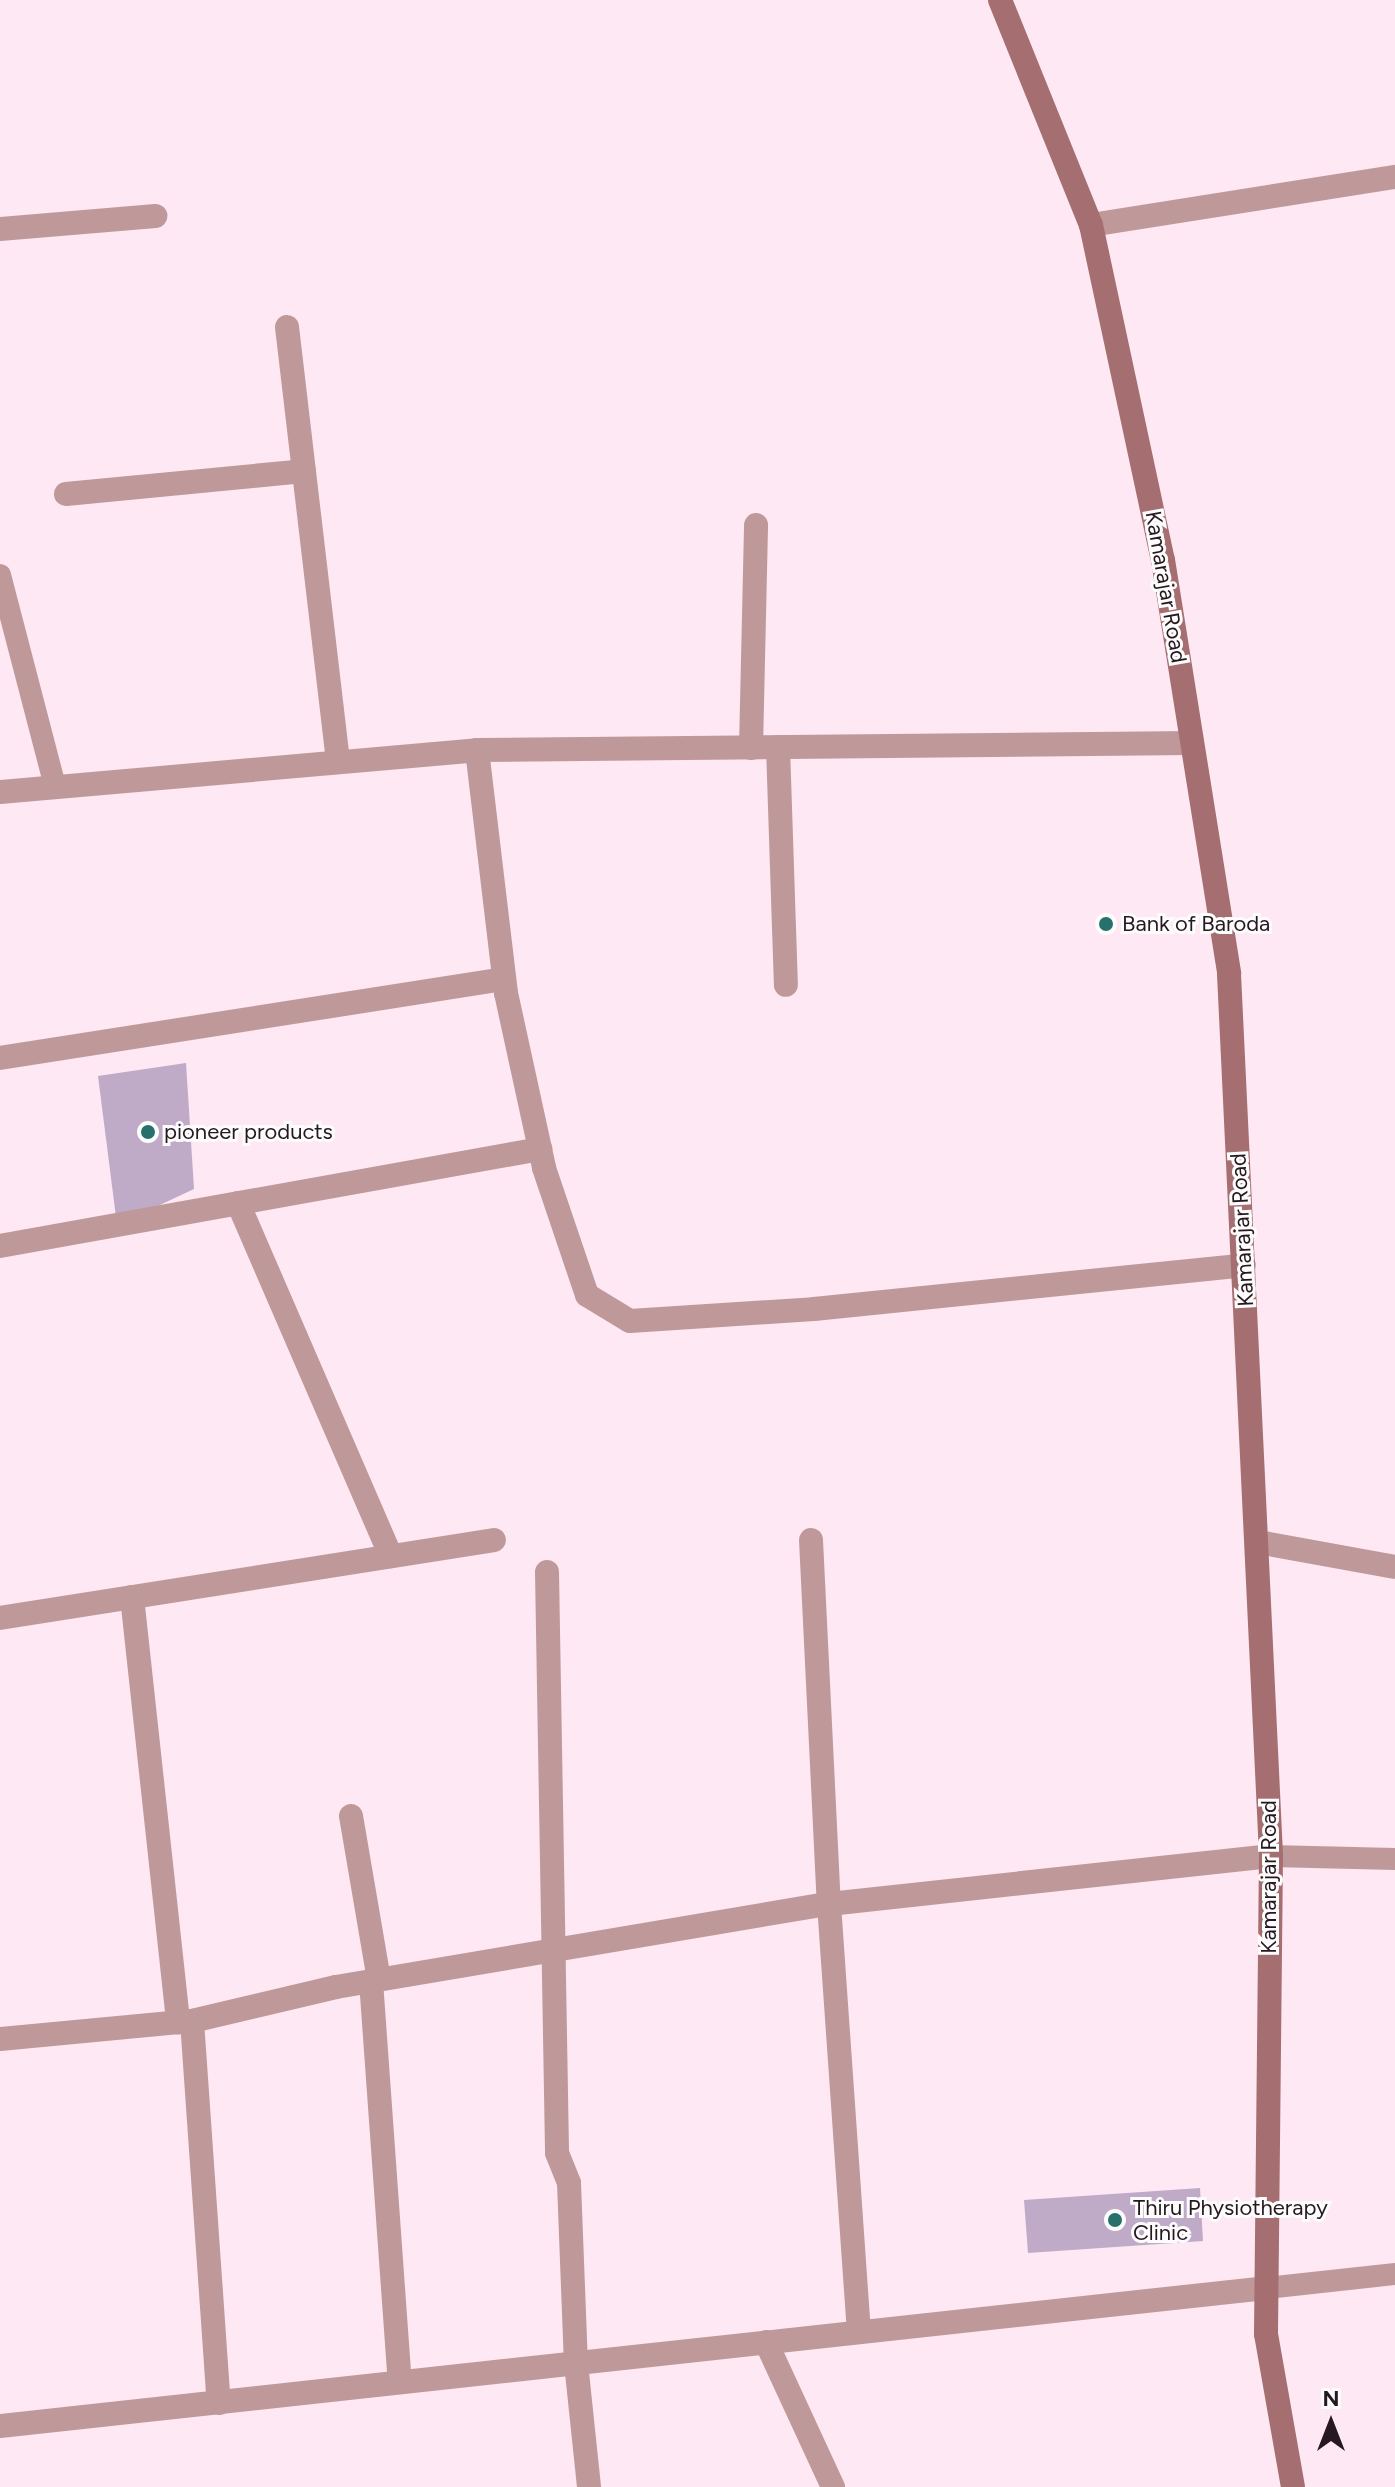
<!DOCTYPE html>
<html>
<head>
<meta charset="utf-8">
<style>
  body { margin:0 }
  #map { position:relative; width:1395px; height:2487px; overflow:hidden; background:#fee8f3; font-family:Figtree,sans-serif }
  div>[style] { position:absolute }
  .building>* { inset:0; background:#bfabc8 }
  .lane>* { height:22px; margin:-11px; padding:0 11px; transform-origin:11px; border-radius:11px; background:#bf999a }
  .street>* { height:24px; margin:-12px; padding:0 12px; transform-origin:12px; border-radius:12px; background:#bf999a }
  .secondary>* { height:24px; margin:-12px; padding:0 12px; transform-origin:12px; border-radius:12px; background:#a56f71 }
  .dots>* { width:22px; height:22px; translate:-50% -50%; box-sizing:border-box; border:4px solid #fcfcfc; border-radius:50% }
  span { translate:-50% -50%; white-space:nowrap; text-align:center; line-height:1.15; -webkit-text-stroke:6px #fcfcfc; paint-order:stroke }
  .street-label { font-size:22px; color:#25191f }
  .poi-label { font-size:22px; color:#25191f }
  .left { translate:0 -50%; text-align:left }
  .north { position:absolute; left:1291px; top:2383px; width:80px; height:80px; -webkit-text-stroke:6px #fcfcfc; paint-order:stroke; rotate:0deg; font-size:22px; font-weight:700; line-height:32px; text-align:center; color:#25191f }
  .north::after { content:''; display:block; margin:auto; width:28px; height:36px; background:#25191f; clip-path:polygon(50% 0,100% 100%,50% 72%,0 100%) }
</style>
</head>
<body>
<div id="map">
  <div class="building">
    <i style="clip-path:polygon(186px 1063px,194px 1189px,117px 1225px,98px 1076px)"></i>
    <i style="clip-path:polygon(1200px 2188px,1203px 2241px,1028px 2253px,1024px 2200px)"></i>
  </div>
  <div class="lane">
    <i style="left:0;top:575px;width:218px;rotate:75.4deg"></i>
    <i style="left:1271px;top:1856px;width:124px;rotate:1.4deg"></i>
    <i style="left:1266px;top:2288px;width:130px;rotate:-6.2deg"></i>
  </div>
  <div class="street">
    <i style="left:1091px;top:225px;width:308px;rotate:-9deg"></i>
    <i style="left:0;top:229px;width:156px;rotate:-4.8deg"></i>
    <i style="left:287px;top:327px;width:438px;rotate:83.3deg"></i>
    <i style="left:66px;top:494px;width:239px;rotate:-5.5deg"></i>
    <i style="left:1192px;top:743px;width:715px;rotate:179.44deg"></i>
    <i style="left:477px;top:750px;width:245px;rotate:83.2deg"></i>
    <i style="left:506px;top:993px;width:179px;rotate:77.7deg"></i>
    <i style="left:544px;top:1168px;width:134px;rotate:71.3deg"></i>
    <i style="left:587px;top:1295px;width:50px;rotate:31.2deg"></i>
    <i style="left:630px;top:1321px;width:184px;rotate:-3.7deg"></i>
    <i style="left:814px;top:1309px;width:432px;rotate:-5.8deg"></i>
    <i style="left:778px;top:747px;width:238px;rotate:88.1deg"></i>
    <i style="left:751px;top:748px;width:223px;rotate:-88.7deg"></i>
    <i style="left:0;top:792px;width:479px;rotate:-5deg"></i>
    <i style="left:0;top:1058px;width:510px;rotate:-8.91deg"></i>
    <i style="left:238px;top:1203px;width:385px;rotate:66.6deg"></i>
    <i style="left:0;top:1246px;width:549px;rotate:-10.18deg"></i>
    <i style="left:811px;top:1540px;width:364px;rotate:87.2deg"></i>
    <i style="left:829px;top:1904px;width:429px;rotate:86deg"></i>
    <i style="left:1258px;top:1542px;width:139px;rotate:10.3deg"></i>
    <i style="left:547px;top:1572px;width:581px;rotate:89.01deg"></i>
    <i style="left:557px;top:2153px;width:32px;rotate:68deg"></i>
    <i style="left:569px;top:2183px;width:180px;rotate:87.8deg"></i>
    <i style="left:576px;top:2363px;width:125px;rotate:84deg"></i>
    <i style="left:132px;top:1597px;width:428px;rotate:83.8deg"></i>
    <i style="left:0;top:1618px;width:500px;rotate:-8.97deg"></i>
    <i style="left:351px;top:1816px;width:166px;rotate:80.3deg"></i>
    <i style="left:371px;top:1981px;width:402px;rotate:85.9deg"></i>
    <i style="left:192px;top:2021px;width:383px;rotate:86deg"></i>
    <i style="left:0;top:2039px;width:193px;rotate:-5.4deg"></i>
    <i style="left:192px;top:2021px;width:148px;rotate:-13.3deg"></i>
    <i style="left:336px;top:1987px;width:500px;rotate:-9.6deg"></i>
    <i style="left:829px;top:1904px;width:445px;rotate:-6.2deg"></i>
    <i style="left:766px;top:2342px;width:160px;rotate:65.2deg"></i>
    <i style="left:0;top:2426px;width:1273px;rotate:-6.22deg"></i>
  </div>
  <div class="secondary">
    <i style="left:1000px;top:0;width:243px;rotate:68deg"></i>
    <i style="left:1091px;top:225px;width:343px;rotate:77.9deg"></i>
    <i style="left:1163px;top:560px;width:419px;rotate:80.9deg"></i>
    <i style="left:1229px;top:974px;width:883px;rotate:87.27deg"></i>
    <i style="left:1271px;top:1856px;width:478px;rotate:90.6deg"></i>
    <i style="left:1266px;top:2334px;width:155px;rotate:80deg"></i>
  </div>
  <div class="dots">
    <i style="left:1106px;top:924px;background:#27716d"></i>
    <i style="left:148px;top:1132px;background:#27716d"></i>
    <i style="left:1115px;top:2220px;background:#27716d"></i>
  </div>
  <div class="street-label">
    <span style="left:1166px;top:587px;rotate:80deg">Kamarajar Road</span>
    <span style="left:1242px;top:1230px;rotate:-93deg">Kamarajar Road</span>
    <span style="left:1269px;top:1877px;rotate:-90deg">Kamarajar Road</span>
  </div>
  <div class="poi-label">
    <span class="left" style="left:1122px;top:924px">Bank of Baroda</span>
    <span class="left" style="left:164px;top:1132px">pioneer products</span>
    <span class="left" style="left:1133px;top:2220px">Thiru Physiotherapy<br>Clinic</span>
  </div>
  <div class="north">N</div>
</div>
</body>
</html>
